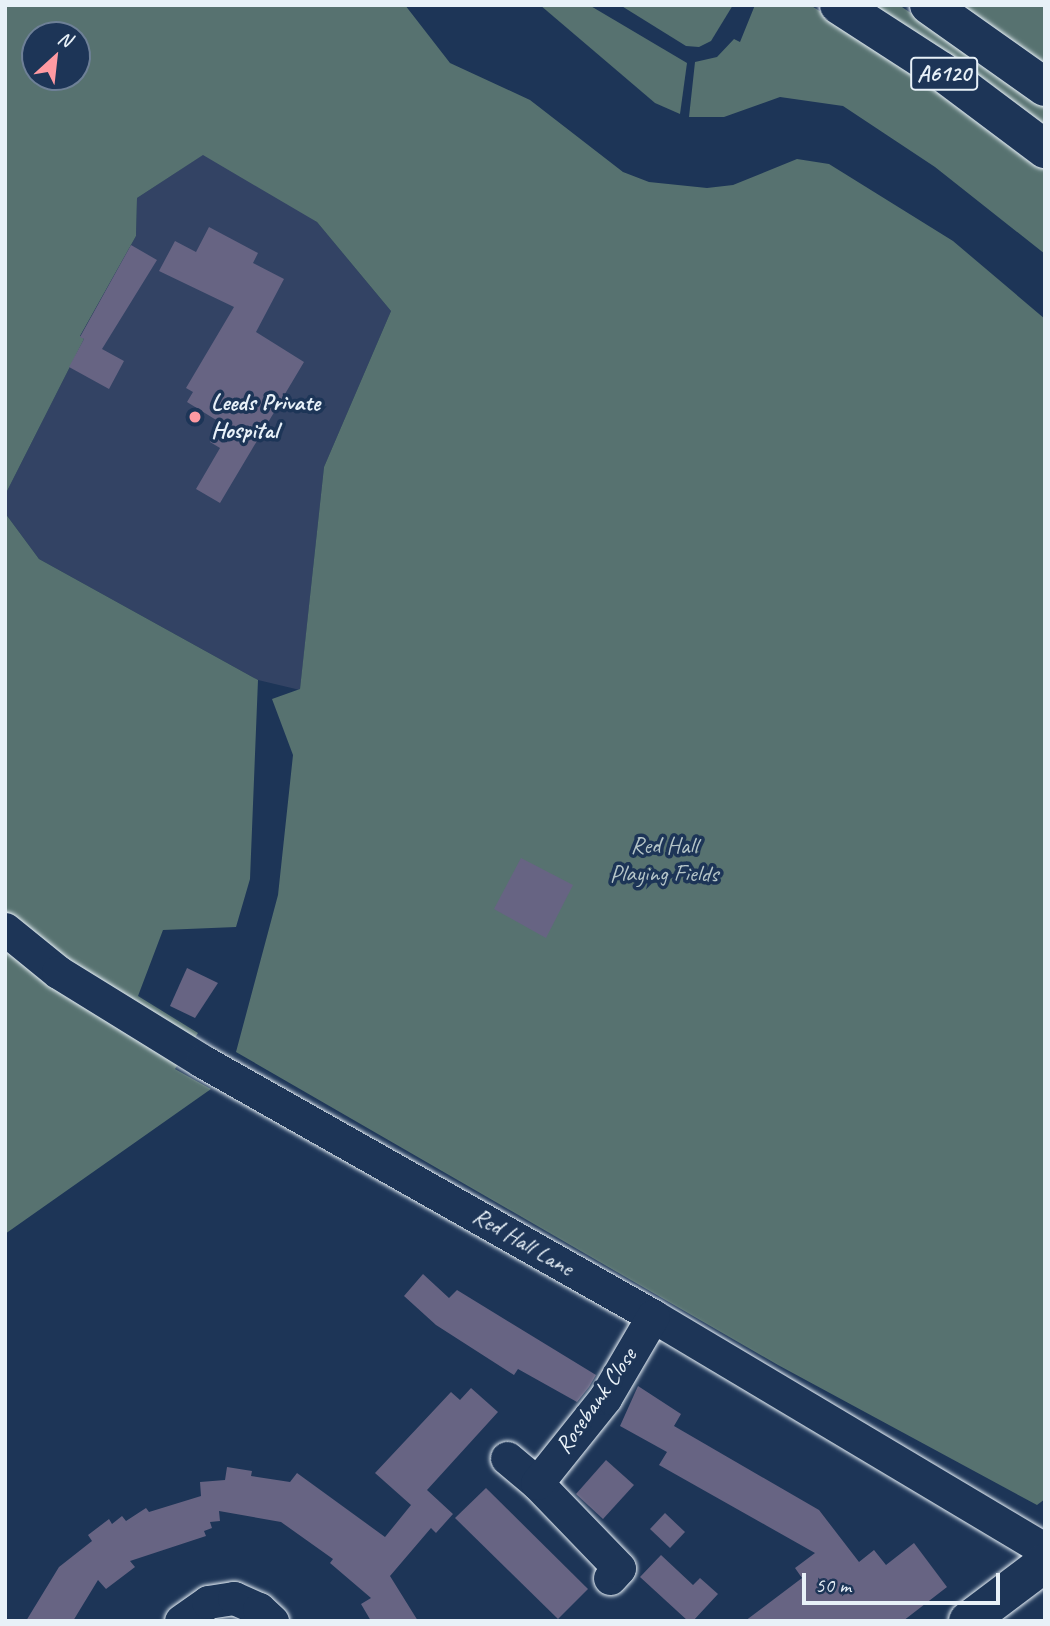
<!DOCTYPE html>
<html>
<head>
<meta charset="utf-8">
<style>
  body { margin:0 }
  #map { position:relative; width:1050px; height:1626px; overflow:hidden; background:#1d3557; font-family:Caveat,sans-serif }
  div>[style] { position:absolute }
  .built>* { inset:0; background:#334364 }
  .green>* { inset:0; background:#577270 }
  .building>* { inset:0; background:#676483 }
  .roads { filter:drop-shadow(0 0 2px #e8f1f8) drop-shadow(0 0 2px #e8f1f8) }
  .minor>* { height:33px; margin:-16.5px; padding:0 16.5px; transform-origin:16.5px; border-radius:16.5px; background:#1d3557 }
  .major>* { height:38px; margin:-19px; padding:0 19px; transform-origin:19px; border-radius:19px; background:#1d3557 }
  .highway>* { height:38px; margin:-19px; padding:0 19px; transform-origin:19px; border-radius:19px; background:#1d3557 }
  .dots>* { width:19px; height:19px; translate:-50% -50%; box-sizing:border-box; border:4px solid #1d3557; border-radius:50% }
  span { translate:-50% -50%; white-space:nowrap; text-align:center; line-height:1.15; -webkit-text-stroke:7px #1d3557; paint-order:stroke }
  .shield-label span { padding:2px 5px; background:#1d3557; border:2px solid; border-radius:5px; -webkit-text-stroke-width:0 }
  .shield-label { font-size:23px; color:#e8f1f8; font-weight:700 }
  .poi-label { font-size:24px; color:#e8f1f8; font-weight:700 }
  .left { translate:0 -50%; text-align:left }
  .park-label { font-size:24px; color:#b5c5c8 }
  .street-label { font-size:24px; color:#e8f1f8 }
  .frame { position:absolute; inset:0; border:7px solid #e8f1f8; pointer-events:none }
  .north { position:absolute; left:21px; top:21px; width:70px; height:70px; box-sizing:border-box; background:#1d3557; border:2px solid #6e8097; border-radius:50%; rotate:27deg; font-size:19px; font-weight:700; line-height:28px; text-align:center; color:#e8f1f8 }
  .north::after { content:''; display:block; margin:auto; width:24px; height:32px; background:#ff9aa2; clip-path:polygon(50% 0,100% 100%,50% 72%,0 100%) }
  .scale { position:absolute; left:802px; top:1573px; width:198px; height:32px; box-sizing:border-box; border:4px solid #e8f1f8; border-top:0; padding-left:9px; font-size:21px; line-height:24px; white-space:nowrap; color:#e8f1f8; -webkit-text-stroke:5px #1d3557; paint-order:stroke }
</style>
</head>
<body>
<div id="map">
  <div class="built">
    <i style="clip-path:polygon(210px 150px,317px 222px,391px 311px,324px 467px,300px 690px,258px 680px,39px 559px,5px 513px,5px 495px,84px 339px,80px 337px,136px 236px,137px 198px)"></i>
  </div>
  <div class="green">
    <i style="clip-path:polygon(evenodd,5px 5px,405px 5px,450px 63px,530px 100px,623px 172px,649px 182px,707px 188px,733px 185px,797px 159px,829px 164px,953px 241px,1045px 319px,1045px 1499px,1037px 1505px,778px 1365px,236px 1052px,278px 895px,293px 755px,272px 699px,300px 689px,324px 467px,391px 311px,317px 222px,203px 155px,137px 198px,136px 236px,80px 336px,84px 339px,5px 495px,5px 5px,35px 35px,77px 35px,77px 77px,35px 77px,35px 35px)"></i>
    <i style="clip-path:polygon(540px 5px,589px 5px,687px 63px,680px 114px,655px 103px)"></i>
    <i style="clip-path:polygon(620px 5px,733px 5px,711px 41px,699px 47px,686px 46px)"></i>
    <i style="clip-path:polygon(755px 5px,810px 5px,889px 54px,1045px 167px,1045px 254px,935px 167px,843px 106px,780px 97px,724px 117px,689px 117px,695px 62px,717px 57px,734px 39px,740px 42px)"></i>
    <i style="clip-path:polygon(868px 5px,899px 5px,1015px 83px,1045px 107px,1045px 128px)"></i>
    <i style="clip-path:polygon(955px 5px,1045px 5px,1045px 67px)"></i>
    <i style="clip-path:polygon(5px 513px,39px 559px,258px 680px,250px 879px,236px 927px,163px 930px,138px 996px,198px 1033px,175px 1069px,211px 1089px,5px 1234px)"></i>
  </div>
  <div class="building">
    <i style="clip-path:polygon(209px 227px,258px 253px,253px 263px,284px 279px,256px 332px,304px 362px,220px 503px,196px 489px,220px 448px,210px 442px,221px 423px,187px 402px,193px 392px,186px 388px,234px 307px,159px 271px,175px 241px,196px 252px)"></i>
    <i style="clip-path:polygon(131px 245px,157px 260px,102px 349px,124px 361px,109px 389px,69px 367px,84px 339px,80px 337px)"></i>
    <i style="clip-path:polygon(521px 858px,573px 885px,546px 938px,494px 909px)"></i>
    <i style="clip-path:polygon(187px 968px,218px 983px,195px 1018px,170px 1006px)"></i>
    <i style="clip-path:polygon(423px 1274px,449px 1298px,457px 1290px,596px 1375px,589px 1387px,577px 1402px,518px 1369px,514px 1375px,436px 1325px,404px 1296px)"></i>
    <i style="clip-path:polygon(638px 1386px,681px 1414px,674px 1426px,819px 1510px,859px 1562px,874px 1550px,886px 1565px,914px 1543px,947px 1587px,903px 1621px,745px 1621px,802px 1578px,795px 1568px,815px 1553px,659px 1465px,667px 1452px,620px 1426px)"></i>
    <i style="clip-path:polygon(471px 1388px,498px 1412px,427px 1490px,453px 1514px,436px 1533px,431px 1528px,390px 1576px,418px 1621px,371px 1621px,361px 1604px,371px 1598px,330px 1563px,333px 1559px,281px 1522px,219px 1511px,220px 1521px,210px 1522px,212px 1528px,204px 1531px,206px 1536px,130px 1561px,135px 1567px,106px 1589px,98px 1580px,73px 1621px,26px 1621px,59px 1567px,92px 1541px,88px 1535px,109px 1519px,112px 1524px,122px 1516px,126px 1521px,146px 1508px,149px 1512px,201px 1496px,200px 1482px,225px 1480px,227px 1467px,252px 1471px,251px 1476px,290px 1482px,297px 1473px,385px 1537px,411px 1505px,375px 1473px,451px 1392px,460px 1400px)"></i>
    <i style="clip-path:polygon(606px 1460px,634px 1485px,603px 1519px,576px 1494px)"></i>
    <i style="clip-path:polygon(486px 1488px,588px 1589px,558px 1619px,455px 1518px)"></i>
    <i style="clip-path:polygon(665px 1513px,685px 1532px,670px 1548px,650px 1529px)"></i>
    <i style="clip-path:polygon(661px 1555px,693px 1585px,700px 1578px,718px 1594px,693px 1621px,688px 1621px,640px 1577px)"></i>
  </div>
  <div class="roads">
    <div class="minor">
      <i style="left:5px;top:929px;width:68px;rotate:39.1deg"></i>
      <i style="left:58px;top:972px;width:169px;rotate:31.7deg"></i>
      <i style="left:202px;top:1061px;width:518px;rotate:29.48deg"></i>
      <i style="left:653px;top:1316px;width:457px;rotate:30.8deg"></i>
      <i style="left:507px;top:1458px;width:39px;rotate:40deg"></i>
      <i style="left:610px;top:1578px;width:13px;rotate:-48deg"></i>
      <i style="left:619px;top:1568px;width:118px;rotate:-134deg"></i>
      <i style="left:537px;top:1483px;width:109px;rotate:-51.3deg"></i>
      <i style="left:605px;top:1398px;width:95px;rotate:-59.7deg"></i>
      <i style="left:181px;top:1621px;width:33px;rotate:-35deg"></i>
      <i style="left:208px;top:1602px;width:26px;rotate:-9deg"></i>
      <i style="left:234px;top:1598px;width:27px;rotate:24deg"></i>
      <i style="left:259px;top:1609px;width:18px;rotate:43deg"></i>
    </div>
    <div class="major">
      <i style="left:968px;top:1621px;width:96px;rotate:-37deg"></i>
    </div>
    <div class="highway">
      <i style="left:839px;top:5px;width:121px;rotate:32.9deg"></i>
      <i style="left:941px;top:71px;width:130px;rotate:36.9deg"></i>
      <i style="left:929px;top:5px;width:142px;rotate:35.3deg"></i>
    </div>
  </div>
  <div class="dots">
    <i style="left:195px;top:417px;background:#ff9aa2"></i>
  </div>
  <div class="shield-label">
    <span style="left:944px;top:74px">A6120</span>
  </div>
  <div class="poi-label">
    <span class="left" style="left:211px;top:417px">Leeds Private<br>Hospital</span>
  </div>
  <div class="park-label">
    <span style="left:664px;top:860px">Red Hall<br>Playing Fields</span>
  </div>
  <div class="street-label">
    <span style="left:523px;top:1242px;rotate:30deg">Red Hall Lane</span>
    <span style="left:596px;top:1401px;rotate:-55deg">Rosebank Close</span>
  </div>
  <div class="frame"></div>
  <div class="north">N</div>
  <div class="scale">50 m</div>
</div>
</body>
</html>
